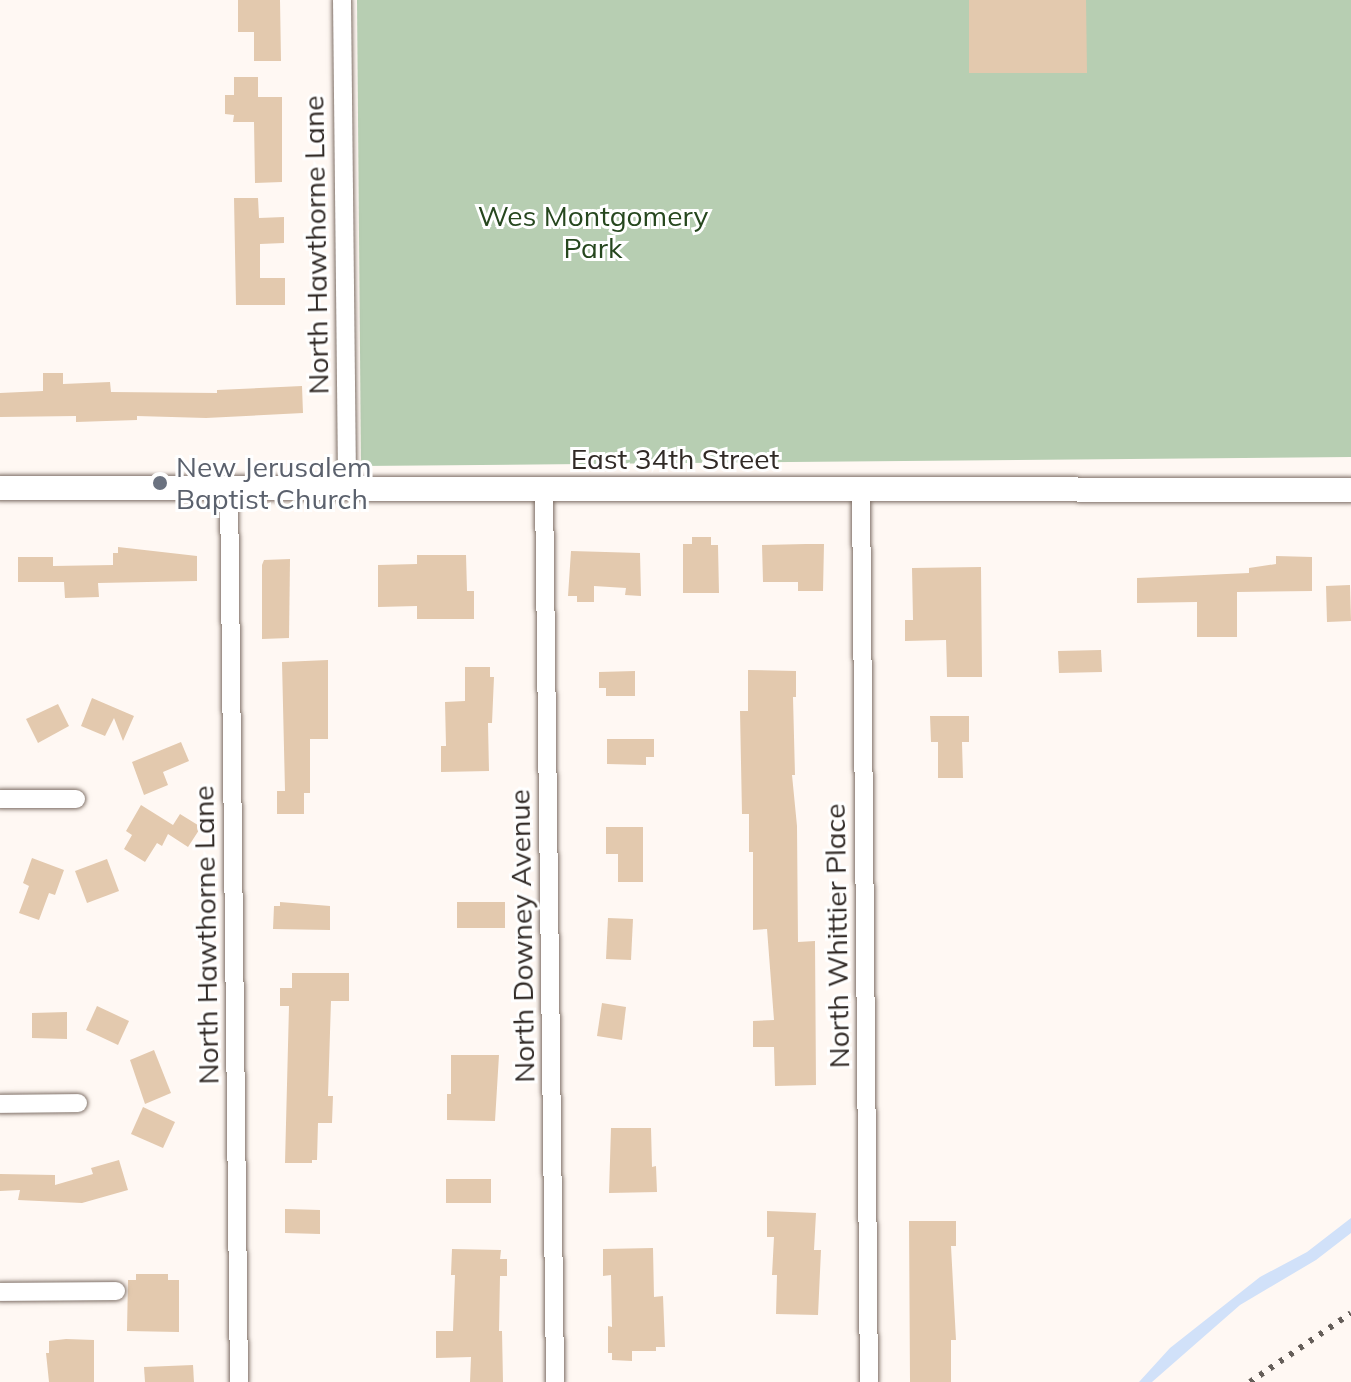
<!DOCTYPE html>
<html>
<head>
<meta charset="utf-8">
<style>
  body { margin:0 }
  #map { position:relative; width:1351px; height:1382px; overflow:hidden; background:#fff8f3; font-family:Mulish,sans-serif }
  div>[style] { position:absolute }
  .green>* { inset:0; background:#b7ceb2 }
  .water>* { inset:0; background:#d1e1f9 }
  .building>* { inset:0; background:#e3c9ae }
  .roads { filter:drop-shadow(0 0 2px #7f7067) drop-shadow(0 0 2px #7f7067) }
  .minor>* { height:18px; margin:-9px; padding:0 9px; transform-origin:9px; border-radius:9px; background:#fff }
  .secondary>* { height:24px; margin:-12px; padding:0 12px; transform-origin:12px; border-radius:12px; background:#fff }
  .rail>* { height:6px; margin-top:-3px; transform-origin:0; background:repeating-linear-gradient(90deg,#655e59 0 4px,transparent 0 12px) }
  .dots>* { width:22px; height:22px; translate:-50% -50%; box-sizing:border-box; border:4px solid #fff; border-radius:50% }
  span { translate:-50% -50%; white-space:nowrap; text-align:center; line-height:1.15; -webkit-text-stroke:6px #fff; paint-order:stroke }
  .park-label { font-size:28px; color:#26471e }
  .street-label { font-size:28px; color:#312a26 }
  .worship-label { font-size:28px; color:#5b616d }
  .left { translate:0 -50%; text-align:left }
</style>
</head>
<body>
<div id="map">
  <div class="green">
    <i style="clip-path:polygon(357px 0,1351px 0,1351px 457px,361px 466px)"></i>
  </div>
  <div class="water">
    <i style="clip-path:polygon(1351px 1218px,1351px 1233px,1316px 1260px,1240px 1305px,1152px 1382px,1139px 1382px,1170px 1348px,1260px 1277px,1307px 1252px)"></i>
  </div>
  <div class="building">
    <i style="clip-path:polygon(238px 0,280px 0,281px 61px,254px 61px,254px 32px,238px 32px)"></i>
    <i style="clip-path:polygon(969px 0,1086px 0,1087px 73px,969px 73px)"></i>
    <i style="clip-path:polygon(234px 77px,258px 77px,258px 97px,282px 97px,282px 182px,255px 183px,254px 122px,233px 122px,234px 115px,225px 114px,225px 95px,234px 95px)"></i>
    <i style="clip-path:polygon(234px 198px,258px 198px,259px 218px,284px 217px,284px 243px,260px 244px,260px 278px,285px 278px,285px 305px,236px 305px)"></i>
    <i style="clip-path:polygon(43px 373px,63px 373px,63px 384px,110px 382px,111px 392px,217px 393px,217px 390px,302px 386px,303px 413px,206px 418px,137px 416px,137px 420px,76px 422px,76px 416px,0 417px,0 393px,43px 391px)"></i>
    <i style="clip-path:polygon(692px 537px,711px 537px,711px 545px,718px 545px,719px 593px,683px 593px,683px 544px,692px 544px)"></i>
    <i style="clip-path:polygon(806px 544px,824px 544px,823px 591px,798px 591px,798px 582px,763px 582px,762px 545px)"></i>
    <i style="clip-path:polygon(118px 547px,197px 556px,197px 581px,98px 583px,99px 597px,65px 598px,64px 582px,18px 582px,18px 557px,53px 557px,53px 566px,113px 565px,113px 553px,118px 553px)"></i>
    <i style="clip-path:polygon(571px 551px,640px 553px,641px 596px,625px 595px,626px 588px,594px 586px,594px 602px,577px 602px,577px 596px,568px 596px)"></i>
    <i style="clip-path:polygon(417px 555px,466px 555px,467px 591px,474px 591px,474px 619px,417px 619px,417px 606px,378px 607px,378px 565px,417px 564px)"></i>
    <i style="clip-path:polygon(1276px 556px,1312px 557px,1312px 591px,1237px 592px,1237px 637px,1197px 637px,1197px 602px,1137px 603px,1137px 578px,1249px 573px,1249px 568px,1276px 564px)"></i>
    <i style="clip-path:polygon(290px 559px,289px 638px,262px 639px,262px 565px,264px 560px)"></i>
    <i style="clip-path:polygon(981px 567px,982px 677px,947px 677px,946px 640px,905px 641px,905px 620px,913px 620px,912px 568px)"></i>
    <i style="clip-path:polygon(1350px 585px,1351px 621px,1327px 622px,1326px 586px)"></i>
    <i style="clip-path:polygon(1101px 650px,1102px 672px,1059px 673px,1058px 651px)"></i>
    <i style="clip-path:polygon(328px 660px,328px 739px,310px 739px,310px 793px,304px 793px,304px 814px,277px 814px,277px 791px,285px 791px,282px 662px)"></i>
    <i style="clip-path:polygon(465px 667px,490px 667px,490px 677px,494px 677px,492px 723px,488px 723px,489px 771px,441px 772px,441px 746px,446px 746px,445px 702px,465px 701px)"></i>
    <i style="clip-path:polygon(748px 670px,796px 671px,796px 697px,793px 697px,795px 775px,792px 775px,797px 826px,798px 942px,815px 941px,816px 1085px,775px 1086px,774px 1047px,753px 1047px,753px 1021px,774px 1020px,767px 929px,753px 930px,753px 852px,749px 852px,749px 814px,742px 814px,740px 711px,748px 711px)"></i>
    <i style="clip-path:polygon(635px 671px,635px 696px,606px 696px,606px 688px,599px 688px,599px 672px)"></i>
    <i style="clip-path:polygon(92px 698px,134px 716px,123px 741px,114px 718px,105px 736px,81px 726px)"></i>
    <i style="clip-path:polygon(58px 704px,69px 726px,38px 743px,26px 719px)"></i>
    <i style="clip-path:polygon(930px 716px,969px 716px,969px 742px,962px 742px,963px 778px,938px 778px,938px 742px,931px 742px)"></i>
    <i style="clip-path:polygon(607px 739px,654px 739px,654px 757px,646px 757px,646px 765px,607px 764px)"></i>
    <i style="clip-path:polygon(181px 742px,189px 761px,163px 772px,168px 785px,144px 795px,132px 762px)"></i>
    <i style="clip-path:polygon(141px 805px,173px 825px,180px 814px,201px 827px,188px 847px,168px 834px,162px 846px,157px 843px,145px 862px,124px 849px,132px 835px,126px 831px)"></i>
    <i style="clip-path:polygon(606px 827px,643px 827px,643px 882px,618px 882px,618px 854px,606px 854px)"></i>
    <i style="clip-path:polygon(32px 858px,64px 870px,55px 895px,49px 893px,39px 920px,19px 913px,29px 886px,23px 883px)"></i>
    <i style="clip-path:polygon(107px 859px,119px 891px,87px 903px,75px 871px)"></i>
    <i style="clip-path:polygon(280px 902px,330px 906px,330px 930px,273px 929px,274px 906px,280px 906px)"></i>
    <i style="clip-path:polygon(457px 902px,505px 902px,505px 928px,457px 928px)"></i>
    <i style="clip-path:polygon(608px 918px,633px 919px,631px 960px,606px 959px)"></i>
    <i style="clip-path:polygon(292px 973px,349px 973px,349px 1001px,331px 1001px,328px 1096px,333px 1096px,332px 1123px,318px 1123px,317px 1160px,312px 1160px,312px 1163px,285px 1163px,289px 1006px,280px 1006px,280px 988px,292px 988px)"></i>
    <i style="clip-path:polygon(602px 1003px,626px 1007px,622px 1040px,597px 1036px)"></i>
    <i style="clip-path:polygon(97px 1006px,129px 1021px,118px 1045px,86px 1030px)"></i>
    <i style="clip-path:polygon(67px 1012px,67px 1039px,32px 1038px,32px 1013px)"></i>
    <i style="clip-path:polygon(154px 1050px,171px 1093px,145px 1104px,130px 1060px)"></i>
    <i style="clip-path:polygon(451px 1055px,499px 1055px,495px 1121px,447px 1120px,447px 1094px,451px 1094px)"></i>
    <i style="clip-path:polygon(143px 1107px,175px 1122px,163px 1148px,131px 1134px)"></i>
    <i style="clip-path:polygon(611px 1128px,651px 1128px,652px 1167px,656px 1166px,657px 1192px,609px 1193px)"></i>
    <i style="clip-path:polygon(119px 1160px,128px 1190px,82px 1203px,18px 1200px,20px 1190px,0 1191px,0 1174px,55px 1175px,55px 1185px,93px 1174px,91px 1168px)"></i>
    <i style="clip-path:polygon(446px 1179px,491px 1179px,491px 1203px,446px 1203px)"></i>
    <i style="clip-path:polygon(285px 1209px,320px 1210px,320px 1234px,285px 1233px)"></i>
    <i style="clip-path:polygon(767px 1211px,816px 1213px,814px 1250px,821px 1250px,818px 1315px,776px 1314px,777px 1275px,772px 1275px,774px 1237px,767px 1237px)"></i>
    <i style="clip-path:polygon(909px 1221px,956px 1221px,956px 1246px,951px 1246px,956px 1340px,951px 1340px,951px 1382px,910px 1382px)"></i>
    <i style="clip-path:polygon(653px 1248px,654px 1297px,663px 1296px,665px 1347px,656px 1347px,656px 1351px,632px 1351px,632px 1361px,612px 1360px,612px 1353px,608px 1353px,608px 1326px,612px 1327px,611px 1275px,603px 1276px,603px 1249px)"></i>
    <i style="clip-path:polygon(452px 1249px,501px 1250px,500px 1259px,507px 1259px,507px 1276px,500px 1276px,499px 1331px,502px 1331px,503px 1382px,470px 1382px,471px 1357px,436px 1358px,436px 1331px,453px 1331px,455px 1275px,451px 1275px)"></i>
    <i style="clip-path:polygon(136px 1274px,168px 1274px,168px 1280px,179px 1280px,179px 1332px,127px 1331px,128px 1280px,136px 1280px)"></i>
    <i style="clip-path:polygon(66px 1339px,94px 1340px,94px 1382px,49px 1382px,46px 1353px,49px 1353px,49px 1341px)"></i>
    <i style="clip-path:polygon(193px 1365px,194px 1382px,145px 1382px,144px 1367px)"></i>
  </div>
  <div class="roads">
    <div class="minor">
      <i style="left:342px;top:0;width:489px;rotate:89.4deg"></i>
      <i style="left:229px;top:488px;width:894px;rotate:89.36deg"></i>
      <i style="left:544px;top:489px;width:893px;rotate:89.29deg"></i>
      <i style="left:861px;top:489px;width:893px;rotate:89.49deg"></i>
      <i style="left:0;top:799px;width:76px"></i>
      <i style="left:0;top:1104px;width:78px;rotate:-0.7deg"></i>
      <i style="left:0;top:1292px;width:116px;rotate:-0.5deg"></i>
    </div>
    <div class="secondary">
      <i style="left:0;top:488px;width:1351px;rotate:0.08deg"></i>
    </div>
  </div>
  <div class="rail">
    <i style="left:1250px;top:1382px;width:122px;rotate:-34.3deg"></i>
  </div>
  <div class="dots">
    <i style="left:160px;top:483px;background:#6b7280"></i>
  </div>
  <div class="park-label">
    <span style="left:593px;top:232px">Wes Montgomery<br>Park</span>
  </div>
  <div class="street-label">
    <span style="left:316px;top:245px;rotate:-91deg">North Hawthorne Lane</span>
    <span style="left:675px;top:459px">East 34th Street</span>
    <span style="left:206px;top:935px;rotate:-91deg">North Hawthorne Lane</span>
    <span style="left:522px;top:936px;rotate:-91deg">North Downey Avenue</span>
    <span style="left:837px;top:936px;rotate:-91deg">North Whittier Place</span>
  </div>
  <div class="worship-label">
    <span class="left" style="left:176px;top:483px">New Jerusalem<br>Baptist Church</span>
  </div>
</div>
</body>
</html>
